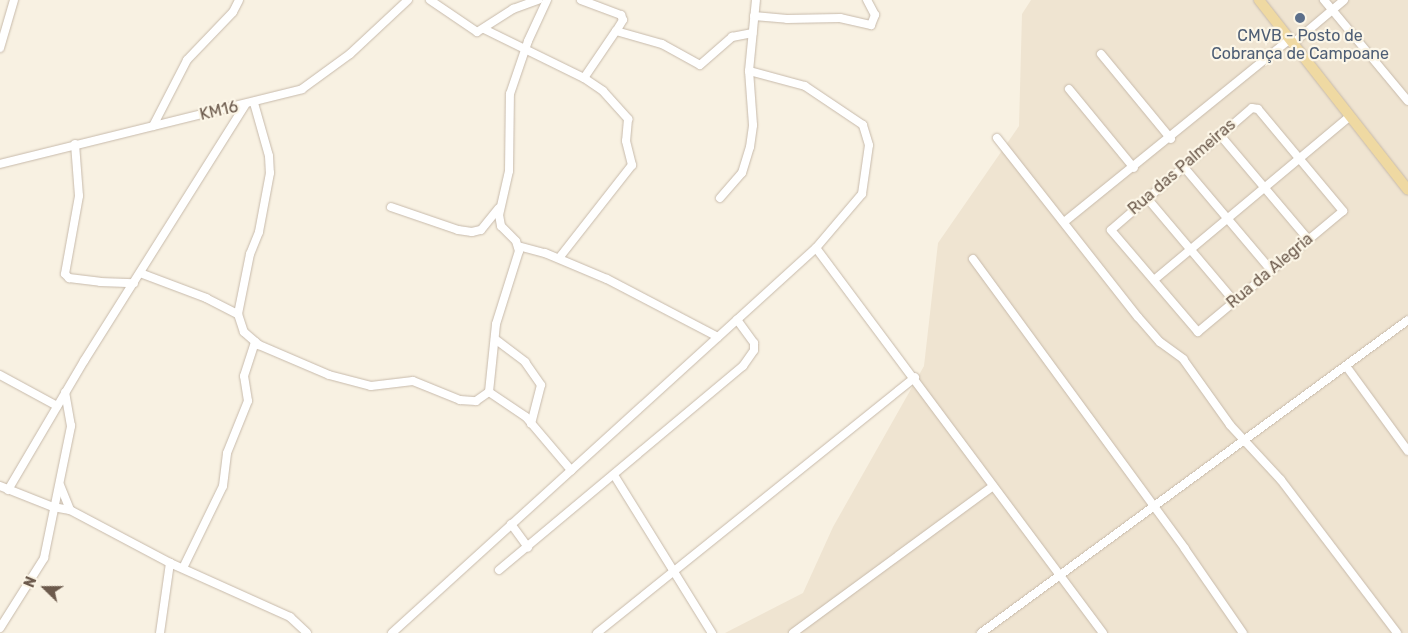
<!DOCTYPE html>
<html>
<head>
<meta charset="utf-8">
<style>
  body { margin:0 }
  #map { position:relative; width:1408px; height:633px; overflow:hidden; background:#f8f1e2; font-family:Rubik,sans-serif }
  div>[style] { position:absolute }
  .residential>* { inset:0; background:#efe4d1 }
  .roads { filter:drop-shadow(0 0 1px #c7baab) drop-shadow(0 0 1px #c7baab) }
  .minor>* { height:8px; margin:-4px; padding:0 4px; transform-origin:4px; border-radius:4px; background:#fff }
  .major>* { height:10px; margin:-5px; padding:0 5px; transform-origin:5px; border-radius:5px; background:#efd9a2 }
  .dots>* { width:14px; height:14px; translate:-50% -50%; box-sizing:border-box; border:2px solid #fcf6e7; border-radius:50% }
  span { translate:-50% -50%; white-space:nowrap; text-align:center; line-height:1.15; -webkit-text-stroke:4.5px #fcf6e7; paint-order:stroke }
  .service-label { font-size:16px; color:#4e5e75 }
  .street-label { font-size:16px; color:#6c5a4c }
  .north { position:absolute; left:20px; top:563px; width:50px; height:50px; -webkit-text-stroke:4px #fcf6e7; paint-order:stroke; rotate:292deg; font-size:14px; font-weight:700; line-height:20px; text-align:center; color:#6c5a4c }
  .north::after { content:''; display:block; margin:auto; width:18px; height:22px; background:#6c5a4c; clip-path:polygon(50% 0,100% 100%,50% 72%,0 100%) }
</style>
</head>
<body>
<div id="map">
  <div class="residential">
    <i style="clip-path:polygon(1031px 0,1408px 0,1408px 633px,725px 633px,803px 593px,833px 527px,924px 366px,938px 243px,1019px 126px,1022px 14px)"></i>
  </div>
  <div class="roads">
    <div class="minor">
      <i style="left:430px;top:0;width:57px;rotate:34.2deg"></i>
      <i style="left:477px;top:32px;width:43px;rotate:-32.6deg"></i>
      <i style="left:513px;top:9px;width:27px;rotate:-20deg"></i>
      <i style="left:581px;top:0;width:43px;rotate:20.6deg"></i>
      <i style="left:621px;top:15px;width:5px;rotate:68deg"></i>
      <i style="left:623px;top:20px;width:13px;rotate:122deg"></i>
      <i style="left:1324px;top:0;width:131px;rotate:50.3deg"></i>
      <i style="left:754px;top:16px;width:33px;rotate:5deg"></i>
      <i style="left:787px;top:19px;width:53px;rotate:-1.1deg"></i>
      <i style="left:840px;top:18px;width:32px;rotate:13deg"></i>
      <i style="left:871px;top:25px;width:11px;rotate:-68deg"></i>
      <i style="left:875px;top:15px;width:17px;rotate:-118deg"></i>
      <i style="left:484px;top:29px;width:111px;rotate:26.1deg"></i>
      <i style="left:584px;top:78px;width:23px;rotate:34deg"></i>
      <i style="left:603px;top:91px;width:38px;rotate:48deg"></i>
      <i style="left:628px;top:119px;width:22px;rotate:95deg"></i>
      <i style="left:626px;top:141px;width:25px;rotate:76deg"></i>
      <i style="left:632px;top:165px;width:118px;rotate:128.1deg"></i>
      <i style="left:1292px;top:44px;width:68px;rotate:-40.2deg"></i>
      <i style="left:0;top:48px;width:50px;rotate:-73.7deg"></i>
      <i style="left:1101px;top:54px;width:110px;rotate:50.5deg"></i>
      <i style="left:584px;top:78px;width:57px;rotate:-55.8deg"></i>
      <i style="left:616px;top:31px;width:48px;rotate:15.8deg"></i>
      <i style="left:662px;top:44px;width:43px;rotate:28.9deg"></i>
      <i style="left:700px;top:65px;width:43px;rotate:-41.2deg"></i>
      <i style="left:732px;top:37px;width:21px;rotate:-11deg"></i>
      <i style="left:1069px;top:89px;width:102px;rotate:50.6deg"></i>
      <i style="left:254px;top:103px;width:55px;rotate:74.2deg"></i>
      <i style="left:269px;top:156px;width:17px;rotate:87deg"></i>
      <i style="left:270px;top:173px;width:60px;rotate:100.6deg"></i>
      <i style="left:259px;top:232px;width:24px;rotate:112deg"></i>
      <i style="left:250px;top:254px;width:61px;rotate:101.3deg"></i>
      <i style="left:238px;top:314px;width:19px;rotate:72deg"></i>
      <i style="left:244px;top:332px;width:20px;rotate:41deg"></i>
      <i style="left:259px;top:345px;width:76px;rotate:23.2deg"></i>
      <i style="left:329px;top:375px;width:43px;rotate:14.7deg"></i>
      <i style="left:371px;top:386px;width:42px;rotate:-6.8deg"></i>
      <i style="left:413px;top:381px;width:51px;rotate:22deg"></i>
      <i style="left:460px;top:400px;width:16px;rotate:4deg"></i>
      <i style="left:476px;top:401px;width:16px;rotate:-35deg"></i>
      <i style="left:489px;top:392px;width:68px;rotate:-84.1deg"></i>
      <i style="left:496px;top:324px;width:77px;rotate:-72.5deg"></i>
      <i style="left:519px;top:251px;width:10px;rotate:-107deg"></i>
      <i style="left:516px;top:241px;width:21px;rotate:-135deg"></i>
      <i style="left:501px;top:226px;width:11px;rotate:-100deg"></i>
      <i style="left:499px;top:215px;width:45px;rotate:-77.2deg"></i>
      <i style="left:509px;top:171px;width:77px;rotate:-89.3deg"></i>
      <i style="left:510px;top:94px;width:56px;rotate:-71.2deg"></i>
      <i style="left:528px;top:41px;width:45px;rotate:-65.1deg"></i>
      <i style="left:1252px;top:108px;width:6px;rotate:9deg"></i>
      <i style="left:1258px;top:109px;width:133px;rotate:50.2deg"></i>
      <i style="left:1343px;top:211px;width:189px;rotate:140.2deg"></i>
      <i style="left:1198px;top:332px;width:134px;rotate:-130.5deg"></i>
      <i style="left:1111px;top:230px;width:186px;rotate:-40.9deg"></i>
      <i style="left:153px;top:126px;width:74px;rotate:-62.7deg"></i>
      <i style="left:187px;top:60px;width:66px;rotate:-46.2deg"></i>
      <i style="left:233px;top:12px;width:13px;rotate:-63deg"></i>
      <i style="left:1220px;top:135px;width:136px;rotate:49.8deg"></i>
      <i style="left:997px;top:138px;width:228px;rotate:51.8deg"></i>
      <i style="left:1138px;top:317px;width:33px;rotate:49deg"></i>
      <i style="left:1160px;top:342px;width:29px;rotate:36deg"></i>
      <i style="left:1183px;top:359px;width:81px;rotate:54.5deg"></i>
      <i style="left:1230px;top:425px;width:75px;rotate:47.2deg"></i>
      <i style="left:1281px;top:480px;width:192px;rotate:52.8deg"></i>
      <i style="left:75px;top:144px;width:52px;rotate:85.6deg"></i>
      <i style="left:79px;top:196px;width:79px;rotate:100.2deg"></i>
      <i style="left:65px;top:274px;width:6px;rotate:45deg"></i>
      <i style="left:69px;top:278px;width:31px;rotate:7deg"></i>
      <i style="left:100px;top:282px;width:34px;rotate:2deg"></i>
      <i style="left:0;top:164px;width:311px;rotate:-13.9deg"></i>
      <i style="left:302px;top:89px;width:59px;rotate:-36.1deg"></i>
      <i style="left:350px;top:54px;width:79px;rotate:-43deg"></i>
      <i style="left:1183px;top:166px;width:136px;rotate:49.8deg"></i>
      <i style="left:720px;top:198px;width:33px;rotate:-49deg"></i>
      <i style="left:742px;top:173px;width:27px;rotate:-73deg"></i>
      <i style="left:750px;top:147px;width:22px;rotate:-82deg"></i>
      <i style="left:753px;top:125px;width:54px;rotate:-94.2deg"></i>
      <i style="left:749px;top:71px;width:71px;rotate:-84.4deg"></i>
      <i style="left:1147px;top:198px;width:135px;rotate:49.8deg"></i>
      <i style="left:391px;top:207px;width:71px;rotate:18.9deg"></i>
      <i style="left:458px;top:230px;width:14px;rotate:8deg"></i>
      <i style="left:472px;top:232px;width:9px;rotate:-13deg"></i>
      <i style="left:481px;top:230px;width:28px;rotate:-51deg"></i>
      <i style="left:1064px;top:222px;width:289px;rotate:-39deg"></i>
      <i style="left:518px;top:246px;width:28px;rotate:15deg"></i>
      <i style="left:545px;top:253px;width:67px;rotate:22.8deg"></i>
      <i style="left:607px;top:279px;width:125px;rotate:27.6deg"></i>
      <i style="left:816px;top:248px;width:480px;rotate:53.3deg"></i>
      <i style="left:973px;top:259px;width:359px;rotate:53.8deg"></i>
      <i style="left:1185px;top:549px;width:102px;rotate:55.4deg"></i>
      <i style="left:140px;top:273px;width:71px;rotate:20.7deg"></i>
      <i style="left:206px;top:298px;width:36px;rotate:27deg"></i>
      <i style="left:1154px;top:280px;width:254px;rotate:-39.9deg"></i>
      <i style="left:495px;top:339px;width:38px;rotate:37deg"></i>
      <i style="left:525px;top:362px;width:28px;rotate:55deg"></i>
      <i style="left:541px;top:385px;width:40px;rotate:104.4deg"></i>
      <i style="left:1346px;top:366px;width:105px;rotate:53.9deg"></i>
      <i style="left:0;top:375px;width:65px;rotate:28.5deg"></i>
      <i style="left:489px;top:392px;width:45px;rotate:34deg"></i>
      <i style="left:526px;top:417px;width:70px;rotate:49.7deg"></i>
      <i style="left:614px;top:475px;width:186px;rotate:58.2deg"></i>
      <i style="left:60px;top:485px;width:27px;rotate:68deg"></i>
      <i style="left:0;top:486px;width:57px;rotate:21.6deg"></i>
      <i style="left:53px;top:507px;width:17px;rotate:10deg"></i>
      <i style="left:70px;top:510px;width:113px;rotate:27.9deg"></i>
      <i style="left:170px;top:563px;width:132px;rotate:24.2deg"></i>
      <i style="left:290px;top:617px;width:23px;rotate:43deg"></i>
      <i style="left:8px;top:490px;width:150px;rotate:-59.5deg"></i>
      <i style="left:84px;top:361px;width:302px;rotate:-57.8deg"></i>
      <i style="left:511px;top:524px;width:29px;rotate:54deg"></i>
      <i style="left:183px;top:568px;width:91px;rotate:-64deg"></i>
      <i style="left:223px;top:486px;width:33px;rotate:-83deg"></i>
      <i style="left:227px;top:453px;width:56px;rotate:-68deg"></i>
      <i style="left:248px;top:401px;width:25px;rotate:-99deg"></i>
      <i style="left:244px;top:376px;width:36px;rotate:-72deg"></i>
      <i style="left:499px;top:570px;width:318px;rotate:-39.9deg"></i>
      <i style="left:743px;top:366px;width:19px;rotate:-55deg"></i>
      <i style="left:754px;top:350px;width:7px;rotate:-90deg"></i>
      <i style="left:754px;top:343px;width:29px;rotate:-126deg"></i>
      <i style="left:0;top:628px;width:83px;rotate:-57.8deg"></i>
      <i style="left:44px;top:558px;width:135px;rotate:-78.4deg"></i>
      <i style="left:71px;top:426px;width:34px;rotate:-100deg"></i>
      <i style="left:160px;top:633px;width:71px;rotate:-81.9deg"></i>
      <i style="left:392px;top:633px;width:573px;rotate:-42.24deg"></i>
      <i style="left:816px;top:248px;width:71px;rotate:-49.6deg"></i>
      <i style="left:862px;top:194px;width:49px;rotate:-81.9deg"></i>
      <i style="left:869px;top:145px;width:21px;rotate:-107deg"></i>
      <i style="left:863px;top:125px;width:70px;rotate:-146.1deg"></i>
      <i style="left:805px;top:86px;width:58px;rotate:-165deg"></i>
      <i style="left:597px;top:633px;width:408px;rotate:-38.8deg"></i>
      <i style="left:793px;top:633px;width:248px;rotate:-36.3deg"></i>
      <i style="left:981px;top:633px;width:529px;rotate:-36.24deg"></i>
    </div>
    <div class="major">
      <i style="left:1259px;top:0;width:241px;rotate:51.9deg"></i>
    </div>
  </div>
  <div class="dots">
    <i style="left:1300px;top:18px;background:#5c6f8a"></i>
  </div>
  <div class="service-label">
    <span style="left:1300px;top:45px">CMVB - Posto de<br>Cobrança de Campoane</span>
  </div>
  <div class="street-label">
    <span style="left:219px;top:111px;rotate:-13deg">KM16</span>
    <span style="left:1182px;top:167px;rotate:-41deg">Rua das Palmeiras</span>
    <span style="left:1270px;top:271px;rotate:-40deg">Rua da Alegria</span>
  </div>
  <div class="north">N</div>
</div>
</body>
</html>
